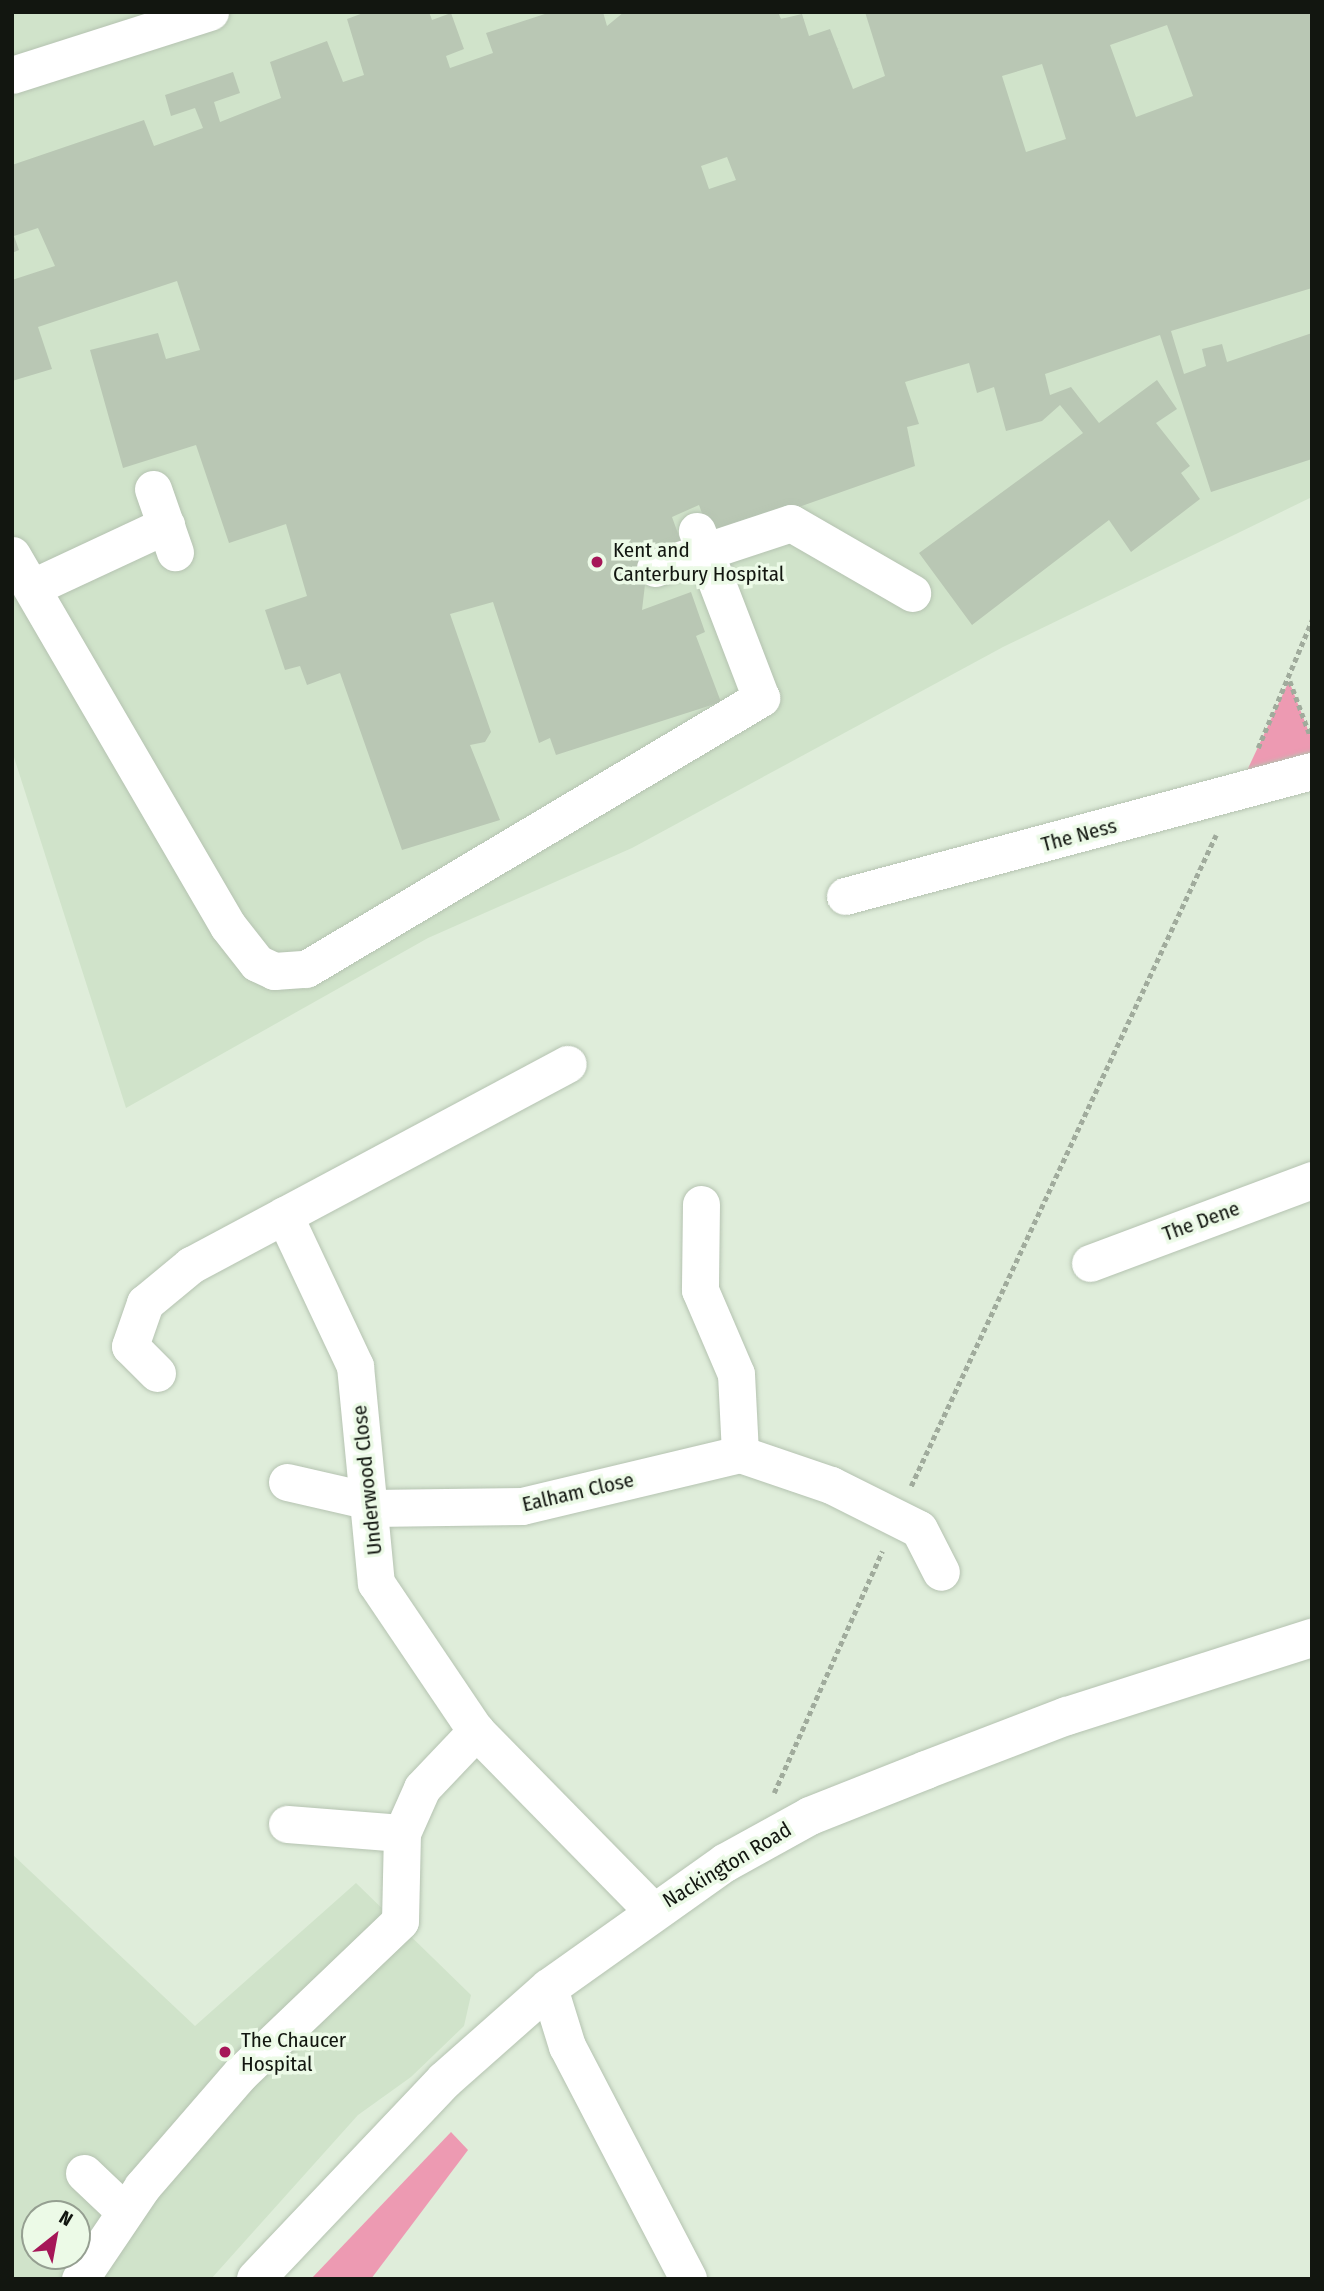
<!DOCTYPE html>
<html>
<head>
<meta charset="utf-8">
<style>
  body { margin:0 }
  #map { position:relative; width:1324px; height:2291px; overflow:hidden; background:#dfedda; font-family:"Fira Sans Condensed",sans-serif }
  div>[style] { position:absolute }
  .built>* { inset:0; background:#d0e3ca }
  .green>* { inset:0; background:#ed9ab2 }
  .building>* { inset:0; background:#b9c7b4 }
  .path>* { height:4.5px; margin-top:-2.25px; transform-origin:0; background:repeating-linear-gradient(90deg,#a0ab9c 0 5px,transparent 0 8.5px) }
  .roads { filter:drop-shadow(0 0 2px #b5c3b1) drop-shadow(0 0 2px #b5c3b1) }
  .minor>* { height:37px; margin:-18.5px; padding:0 18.5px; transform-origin:18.5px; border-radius:18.5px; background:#fff }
  .major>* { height:38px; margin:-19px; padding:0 19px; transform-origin:19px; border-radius:19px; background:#fff }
  .dots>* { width:19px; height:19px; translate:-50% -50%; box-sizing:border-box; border:4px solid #ecfae7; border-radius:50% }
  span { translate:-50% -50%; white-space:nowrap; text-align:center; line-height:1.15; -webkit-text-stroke:7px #ecfae7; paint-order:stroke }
  .poi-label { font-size:21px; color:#121610 }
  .left { translate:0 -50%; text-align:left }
  .street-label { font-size:21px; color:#121610 }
  .frame { position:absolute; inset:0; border:14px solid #121610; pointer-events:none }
  .north { position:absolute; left:21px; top:2200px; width:70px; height:70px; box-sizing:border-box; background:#ecfae7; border:2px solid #959f91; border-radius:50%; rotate:31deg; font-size:19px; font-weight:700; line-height:28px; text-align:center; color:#121610 }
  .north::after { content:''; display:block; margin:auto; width:24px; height:32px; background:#a61758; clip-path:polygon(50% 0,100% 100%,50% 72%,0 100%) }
</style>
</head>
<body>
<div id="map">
  <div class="built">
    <i style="clip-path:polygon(12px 12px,1312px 12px,1312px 497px,1003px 647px,632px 848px,428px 938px,126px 1108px,12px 751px)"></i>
    <i style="clip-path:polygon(evenodd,12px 1854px,195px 2026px,356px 1883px,471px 1995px,464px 2026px,411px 2077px,358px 2115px,211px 2279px,12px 2279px,12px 1854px,35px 2214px,77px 2214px,77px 2256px,35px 2256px,35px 2214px)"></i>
  </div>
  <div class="green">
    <i style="clip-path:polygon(1289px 681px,1312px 740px,1312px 771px,1236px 794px)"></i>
    <i style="clip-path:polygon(451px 2132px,468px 2150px,371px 2279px,311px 2279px)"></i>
  </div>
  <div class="building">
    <i style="clip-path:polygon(evenodd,366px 12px,429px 12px,432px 20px,451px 13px,464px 49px,446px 56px,450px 68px,493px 53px,486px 33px,551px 12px,603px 12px,607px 26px,624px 12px,778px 12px,781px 19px,802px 14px,809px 36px,830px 29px,853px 89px,885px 76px,865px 12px,1312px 12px,1312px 288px,1171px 331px,1184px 374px,1206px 366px,1202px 349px,1222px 344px,1227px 362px,1312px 333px,1312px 459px,1211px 492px,1160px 335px,1045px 374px,1050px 395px,1071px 387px,1099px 423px,1157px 380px,1177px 409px,1156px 423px,1190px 466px,1181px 473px,1200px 499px,1131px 552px,1109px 520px,972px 625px,919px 553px,1083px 433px,1060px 405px,1042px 421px,1006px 431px,994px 387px,977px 393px,969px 363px,905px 382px,919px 424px,907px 427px,915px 466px,711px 538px,699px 505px,672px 517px,684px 550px,648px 559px,642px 610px,691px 592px,705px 632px,696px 636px,721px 702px,556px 755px,550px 738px,539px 743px,493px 602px,450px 614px,491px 732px,485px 742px,470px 745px,500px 820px,402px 850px,340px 673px,307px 685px,300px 666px,285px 670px,265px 610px,307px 596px,286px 524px,229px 543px,196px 445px,123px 468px,90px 350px,158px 333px,166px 359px,200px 350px,177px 281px,38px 327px,52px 369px,12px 381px,12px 280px,55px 266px,38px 228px,14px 236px,19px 250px,12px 253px,12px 165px,144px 120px,154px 146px,203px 128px,195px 108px,171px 116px,165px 95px,233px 72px,240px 93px,214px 102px,220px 122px,281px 98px,270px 62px,327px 41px,343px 82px,364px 75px,347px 19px,366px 12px,1167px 25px,1193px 96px,1136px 117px,1110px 45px,1167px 25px,366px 12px,1042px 64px,1066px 139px,1026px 152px,1002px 76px,1042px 64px,366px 12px,727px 157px,736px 180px,709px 189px,701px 166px,727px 157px)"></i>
  </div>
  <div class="path">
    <i style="left:1290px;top:681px;width:58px;rotate:69.7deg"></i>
    <i style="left:1258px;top:748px;width:139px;rotate:-67.1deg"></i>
    <i style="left:911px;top:1486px;width:719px;rotate:-64.9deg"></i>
    <i style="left:774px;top:1793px;width:265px;rotate:-65.9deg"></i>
  </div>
  <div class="roads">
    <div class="minor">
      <i style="left:12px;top:75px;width:208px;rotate:-17.7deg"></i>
      <i style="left:153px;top:489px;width:67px;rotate:70.8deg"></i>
      <i style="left:12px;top:555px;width:429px;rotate:59.8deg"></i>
      <i style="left:228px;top:926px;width:47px;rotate:51.9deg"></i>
      <i style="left:257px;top:963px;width:19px;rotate:25deg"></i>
      <i style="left:274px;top:971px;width:32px;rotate:-4deg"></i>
      <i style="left:306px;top:969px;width:530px;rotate:-30.78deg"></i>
      <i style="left:761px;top:698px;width:179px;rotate:-111deg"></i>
      <i style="left:655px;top:568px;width:143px;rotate:-18.3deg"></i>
      <i style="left:791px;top:523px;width:140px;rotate:30deg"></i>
      <i style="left:33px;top:587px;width:147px;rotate:-25deg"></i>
      <i style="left:845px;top:896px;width:483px;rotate:-15deg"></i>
      <i style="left:701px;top:1204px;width:86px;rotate:90.7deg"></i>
      <i style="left:700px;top:1290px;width:91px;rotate:66.8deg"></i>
      <i style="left:736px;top:1374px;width:80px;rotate:87.1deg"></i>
      <i style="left:284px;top:1215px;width:167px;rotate:64.8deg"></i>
      <i style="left:355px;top:1366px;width:218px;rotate:84.5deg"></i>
      <i style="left:376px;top:1583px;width:179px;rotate:56deg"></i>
      <i style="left:476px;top:1731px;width:251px;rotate:45.5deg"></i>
      <i style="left:1090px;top:1263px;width:237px;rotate:-20.5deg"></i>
      <i style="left:157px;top:1373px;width:38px;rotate:-135deg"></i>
      <i style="left:130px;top:1346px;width:46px;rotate:-70.8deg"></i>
      <i style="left:145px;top:1303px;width:60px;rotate:-39.6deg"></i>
      <i style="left:191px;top:1265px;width:427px;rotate:-28.1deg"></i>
      <i style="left:287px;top:1482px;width:85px;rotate:12.9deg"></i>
      <i style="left:371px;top:1508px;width:151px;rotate:-0.8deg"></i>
      <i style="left:522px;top:1506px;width:224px;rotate:-13.4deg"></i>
      <i style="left:740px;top:1454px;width:96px;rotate:18.8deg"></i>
      <i style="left:831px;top:1485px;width:98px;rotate:26.6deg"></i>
      <i style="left:919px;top:1529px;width:48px;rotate:62.9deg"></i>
      <i style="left:287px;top:1824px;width:115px;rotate:4.5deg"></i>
      <i style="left:549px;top:1988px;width:61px;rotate:72.8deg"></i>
      <i style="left:567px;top:2046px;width:262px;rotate:62.5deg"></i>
      <i style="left:84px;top:2173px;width:55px;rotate:43.5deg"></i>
      <i style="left:80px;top:2279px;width:111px;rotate:-56deg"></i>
      <i style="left:142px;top:2187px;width:150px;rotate:-49.1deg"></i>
      <i style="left:240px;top:2074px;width:221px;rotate:-43.7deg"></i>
      <i style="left:400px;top:1921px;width:88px;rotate:-88.7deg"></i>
      <i style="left:402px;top:1833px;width:49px;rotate:-66deg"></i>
      <i style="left:422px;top:1788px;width:79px;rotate:-46.5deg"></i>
    </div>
    <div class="major">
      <i style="left:256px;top:2279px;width:274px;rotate:-46.5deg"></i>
      <i style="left:445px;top:2080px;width:139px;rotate:-41.5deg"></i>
      <i style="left:549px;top:1988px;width:216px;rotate:-35.4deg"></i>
      <i style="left:725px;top:1863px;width:97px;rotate:-28.9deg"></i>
      <i style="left:810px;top:1816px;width:125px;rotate:-21.6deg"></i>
      <i style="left:926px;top:1770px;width:151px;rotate:-21deg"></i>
      <i style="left:1067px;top:1716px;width:257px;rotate:-17.7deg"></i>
    </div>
  </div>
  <div class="dots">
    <i style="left:597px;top:562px;background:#a61758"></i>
    <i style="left:225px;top:2052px;background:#a61758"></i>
  </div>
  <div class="poi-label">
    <span class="left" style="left:613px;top:562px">Kent and<br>Canterbury Hospital</span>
    <span class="left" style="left:241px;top:2052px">The Chaucer<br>Hospital</span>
  </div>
  <div class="street-label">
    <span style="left:1079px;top:835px;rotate:-15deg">The Ness</span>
    <span style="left:1201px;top:1221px;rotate:-20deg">The Dene</span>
    <span style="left:367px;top:1480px;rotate:-96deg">Underwood Close</span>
    <span style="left:578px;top:1492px;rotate:-13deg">Ealham Close</span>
    <span style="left:727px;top:1865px;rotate:-31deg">Nackington Road</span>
  </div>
  <div class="frame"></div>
  <div class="north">N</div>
</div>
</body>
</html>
